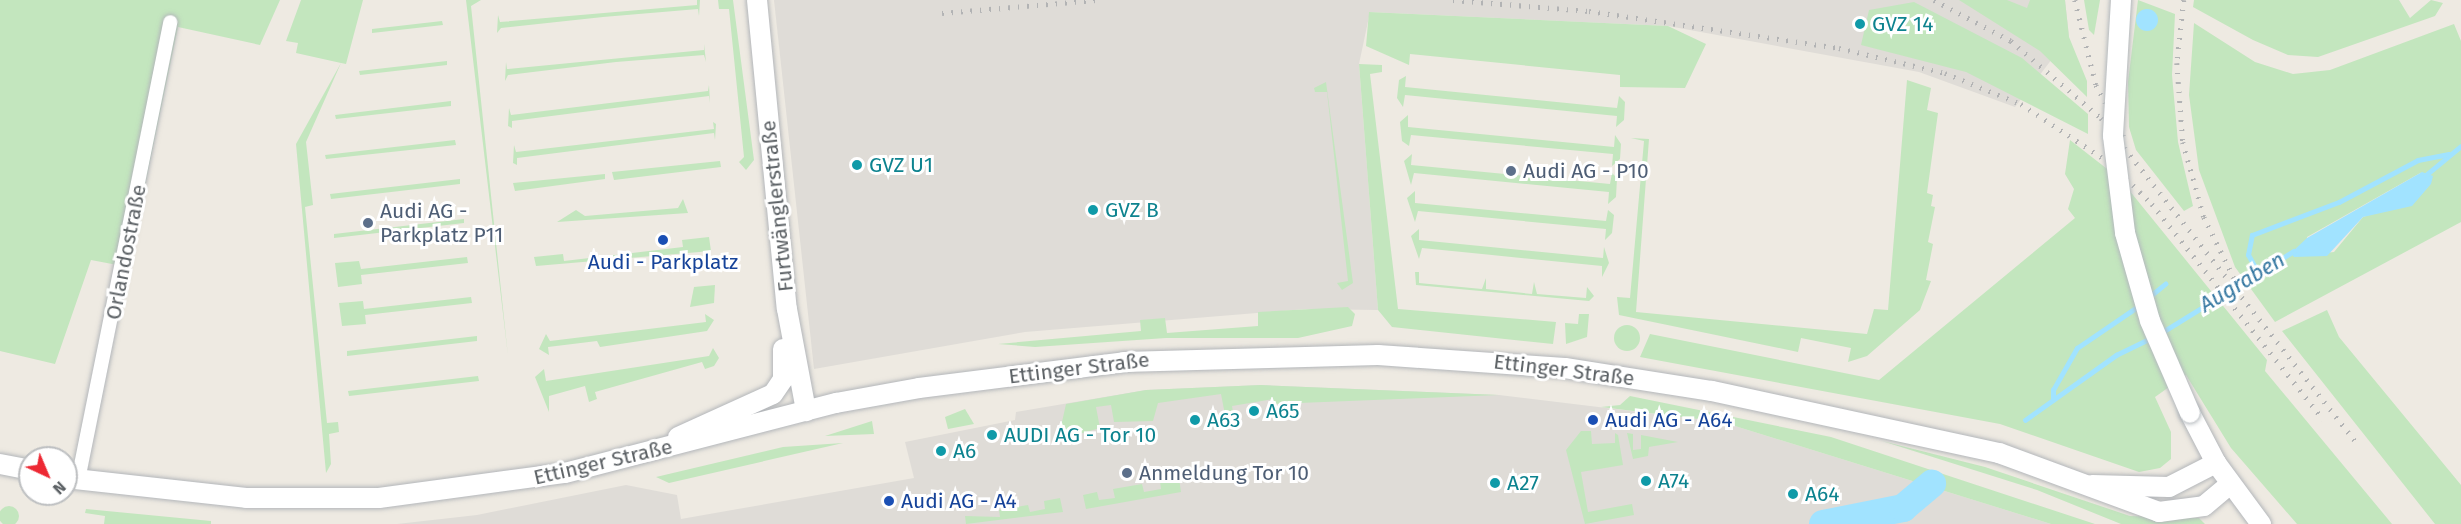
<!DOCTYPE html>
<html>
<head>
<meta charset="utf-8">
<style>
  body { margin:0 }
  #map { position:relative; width:2461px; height:524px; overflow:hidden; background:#eeeae2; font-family:"Fira Sans",sans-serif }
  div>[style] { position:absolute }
  .industrial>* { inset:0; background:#dfdcd7 }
  .green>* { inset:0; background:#c3e6be }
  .round { border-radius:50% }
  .water>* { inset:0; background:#a1e3ff }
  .stream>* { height:4.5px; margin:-2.25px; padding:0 2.25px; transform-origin:2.25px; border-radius:2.25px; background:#a1e3ff }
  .river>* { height:28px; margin:-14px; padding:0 14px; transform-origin:14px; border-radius:14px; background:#a1e3ff }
  .roads { filter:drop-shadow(0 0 2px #b3b6ba) drop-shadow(0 0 2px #b3b6ba) }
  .street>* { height:14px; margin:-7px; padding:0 7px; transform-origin:7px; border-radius:7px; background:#fff }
  .secondary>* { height:20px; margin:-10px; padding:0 10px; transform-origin:10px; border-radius:10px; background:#fff }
  .rail>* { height:4.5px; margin-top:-2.25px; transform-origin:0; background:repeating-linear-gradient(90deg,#b2b3b4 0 1.5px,transparent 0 9.5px) }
  .bridges { filter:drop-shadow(0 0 2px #b4b9bd) drop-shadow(0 0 2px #b4b9bd) }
  .secondary-bridge>* { height:20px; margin:-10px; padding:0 10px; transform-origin:10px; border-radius:10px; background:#fff }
  .dots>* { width:16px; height:16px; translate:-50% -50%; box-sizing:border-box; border:3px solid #fff; border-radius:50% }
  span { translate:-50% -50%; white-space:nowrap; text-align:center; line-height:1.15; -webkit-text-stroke:6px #fff; paint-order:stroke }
  .culture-label { font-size:21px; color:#0d838f }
  .left { translate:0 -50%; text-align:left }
  .service-label { font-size:21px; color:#4e5e75 }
  .street-label { font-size:21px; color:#5b6064 }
  .transit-label { font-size:21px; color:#164399 }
  .water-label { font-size:22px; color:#3779a2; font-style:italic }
  .north { position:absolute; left:18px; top:446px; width:60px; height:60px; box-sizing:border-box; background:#fff; border:2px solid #bdbfc1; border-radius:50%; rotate:136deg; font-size:16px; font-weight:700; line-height:24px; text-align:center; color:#5b6064 }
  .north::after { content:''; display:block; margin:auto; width:21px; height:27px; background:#ed2934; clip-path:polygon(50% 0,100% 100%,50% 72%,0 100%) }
</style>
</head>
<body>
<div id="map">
  <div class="industrial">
    <i style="clip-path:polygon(774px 0,2065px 0,2069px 37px,2015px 107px,1919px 72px,1668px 26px,1370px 12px,1359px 64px,1378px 310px,1305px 309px,1025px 332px,814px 369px)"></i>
    <i style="clip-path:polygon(1261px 385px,1499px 395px,1722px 422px,2051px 524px,397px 524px,477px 515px,626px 485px,677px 495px,681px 519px,914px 478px,905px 442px,1015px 420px,1016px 412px,1146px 390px)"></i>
  </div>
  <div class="green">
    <i style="clip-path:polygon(0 0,280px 0,260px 45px,178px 27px,128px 267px,91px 260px,55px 364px,0 351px)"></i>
    <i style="clip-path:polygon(301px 0,363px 0,346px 64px,341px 63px,306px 142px,313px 205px,305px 207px,327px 423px,338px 422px,339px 432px,329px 434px,331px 464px,326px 473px,296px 144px,341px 63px,296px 53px,298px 43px,286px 41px)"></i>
    <i style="clip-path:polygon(466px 0,481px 0,471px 6px,508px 356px)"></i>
    <i style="clip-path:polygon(697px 0,700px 0,699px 16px,698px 9px,603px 17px,501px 28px,497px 33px,498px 15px,500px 22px,697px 5px)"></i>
    <i style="clip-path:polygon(718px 0,733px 0,754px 160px,746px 170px,739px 162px,744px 157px,729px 9px,719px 9px)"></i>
    <i style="clip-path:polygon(1959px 0,2007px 0,2027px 8px,2030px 0,2065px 0,2069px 37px,2087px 81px,2087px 97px,2040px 51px)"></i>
    <i style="clip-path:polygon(2084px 0,2100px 0,2094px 35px,2089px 30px)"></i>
    <i style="clip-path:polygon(2138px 0,2175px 14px,2172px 75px,2178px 142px,2193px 206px,2184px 211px,2136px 150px,2129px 127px,2128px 82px)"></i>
    <i style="clip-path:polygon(2194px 0,2399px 0,2410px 18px,2431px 0,2443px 3px,2435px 16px,2318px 57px,2288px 55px,2253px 40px,2193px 7px)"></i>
    <i style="clip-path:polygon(1914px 2px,2022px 58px,2088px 114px,2088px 134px,1966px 72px,1861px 45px,1869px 10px)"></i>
    <i style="clip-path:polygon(1369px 12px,1668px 26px,1706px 44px,1685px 88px,1620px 87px,1620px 75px,1410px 54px,1409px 65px,1366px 46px)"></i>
    <i style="clip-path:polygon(442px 21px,443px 25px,372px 33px,372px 29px)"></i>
    <i style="clip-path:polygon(evenodd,2194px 23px,2255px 62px,2293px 74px,2330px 70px,2454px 24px,2461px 41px,2461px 222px,2275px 322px,2235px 267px,2199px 170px,2189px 95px,2194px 23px,2422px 172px,2378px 212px,2363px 217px,2334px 252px,2306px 255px,2307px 237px,2422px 172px)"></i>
    <i style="clip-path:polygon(704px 44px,706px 62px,704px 55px,616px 62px,508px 75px,505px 81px,506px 62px,507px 69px,704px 50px)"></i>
    <i style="clip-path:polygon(447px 61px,447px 65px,360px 75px,359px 71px)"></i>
    <i style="clip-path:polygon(1359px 64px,1382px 65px,1382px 72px,1370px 74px,1398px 309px,1556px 322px,1553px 344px,1392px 327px,1378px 310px)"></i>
    <i style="clip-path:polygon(1406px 76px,1405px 87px,1617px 108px,1619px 96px,1625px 102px,1624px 120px,1616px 127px,1617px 116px,1405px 95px,1403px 107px,1397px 98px,1399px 80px)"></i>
    <i style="clip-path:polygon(1907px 80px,1931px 88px,1927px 110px,1938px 113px,1927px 193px,1933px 195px,1931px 206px,1935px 207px,1928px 242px,1933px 244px,1926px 280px,1931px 281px,1920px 310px,1867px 356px,1848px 362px,1851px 348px,1801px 338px,1798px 352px,1619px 315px,1617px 297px,1630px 298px,1644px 141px,1631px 138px,1649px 139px,1636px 312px,1867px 334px,1874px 309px,1888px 310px)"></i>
    <i style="clip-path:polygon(1326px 82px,1353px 283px,1342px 290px,1337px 283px,1348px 281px,1327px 92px,1315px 92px,1314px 88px)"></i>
    <i style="clip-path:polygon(709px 85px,710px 103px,709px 96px,512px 121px,512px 128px,508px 126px,509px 108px,511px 115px,708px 91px)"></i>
    <i style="clip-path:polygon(451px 101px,451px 106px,336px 119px,335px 115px)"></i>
    <i style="clip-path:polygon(1408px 115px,1408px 127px,1614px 147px,1615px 135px,1621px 144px,1620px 159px,1612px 166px,1613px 154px,1411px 135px,1409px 146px,1402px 141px,1400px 122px)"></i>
    <i style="clip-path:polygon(713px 122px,716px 124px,715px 140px,714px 133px,517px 158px,517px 165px,513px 163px,514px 145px,516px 152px,714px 129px)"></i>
    <i style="clip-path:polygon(455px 140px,456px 145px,326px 159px,325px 155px)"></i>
    <i style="clip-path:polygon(2070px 140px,2120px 179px,2267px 360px,2265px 371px,2392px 524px,2297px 524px,2231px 448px,2186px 375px,2155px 397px,2171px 432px,2171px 459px,2160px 468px,2139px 472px,2000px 424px,1640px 357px,1650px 334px,1879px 380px,2075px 218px,2068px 209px,2074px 189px,2065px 174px)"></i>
    <i style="clip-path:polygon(1412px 154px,1411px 165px,1610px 184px,1612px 173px,1617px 178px,1616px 197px,1608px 204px,1609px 192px,1414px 173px,1411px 185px,1404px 161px)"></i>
    <i style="clip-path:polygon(720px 161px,721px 167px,614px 180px,612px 172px)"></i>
    <i style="clip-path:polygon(605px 174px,605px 179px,515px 191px,513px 183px)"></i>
    <i style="clip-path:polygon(460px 179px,460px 184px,331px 199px,330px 194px)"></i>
    <i style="clip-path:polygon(1415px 191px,1415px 203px,1606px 221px,1608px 210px,1614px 215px,1612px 233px,1605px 240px,1606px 229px,1418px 211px,1415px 222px,1407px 198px)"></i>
    <i style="clip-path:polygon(683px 199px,688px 213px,557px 222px,576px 210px,585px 216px,678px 208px)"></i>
    <i style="clip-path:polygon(464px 219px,464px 223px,334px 238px,334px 234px)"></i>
    <i style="clip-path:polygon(1419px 229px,1419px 240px,1603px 258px,1604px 247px,1609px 263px,1602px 277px,1602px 266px,1422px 248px,1419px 259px,1411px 236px)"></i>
    <i style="clip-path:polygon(709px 237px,711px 251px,536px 266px,534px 257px,563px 254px,564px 261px,683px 247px,682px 240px)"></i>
    <i style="clip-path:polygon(467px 257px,468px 263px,361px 275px,362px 284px,338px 287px,335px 263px,359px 261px,361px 269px)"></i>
    <i style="clip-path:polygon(1415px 272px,1419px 272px,1419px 283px,1482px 289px,1486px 278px,1486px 289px,1532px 294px,1534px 282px,1537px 294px,1586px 298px,1587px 287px,1594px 296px,1589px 301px,1416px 285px)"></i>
    <i style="clip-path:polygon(715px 285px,714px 303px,690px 307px,694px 287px)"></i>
    <i style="clip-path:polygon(471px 297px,472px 303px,365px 315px,366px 324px,342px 326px,339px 303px,363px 301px,364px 309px)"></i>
    <i style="clip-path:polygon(1348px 307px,1355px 314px,1352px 326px,1298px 338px,1166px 338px,1035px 347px,998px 344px,1141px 331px,1140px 320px,1165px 318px,1167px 333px,1258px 326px,1258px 312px)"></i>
    <i style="clip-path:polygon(2327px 310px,2339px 337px,2461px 485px,2461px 524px,2435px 524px,2282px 331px)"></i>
    <i style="clip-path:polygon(705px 314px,714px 320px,707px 331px,600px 347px,597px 341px,548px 347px,549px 355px,539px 349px,546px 334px,550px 341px,706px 322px)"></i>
    <i style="clip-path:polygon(1579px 314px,1589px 314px,1587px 337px,1566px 344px,1565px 323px,1578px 324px)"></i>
    <i class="round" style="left:1614px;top:325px;width:26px;height:26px"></i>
    <i style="clip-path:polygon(477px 336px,477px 341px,347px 356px,347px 351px)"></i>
    <i style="clip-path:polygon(713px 348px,719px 358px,714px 366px,705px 369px,702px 362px,595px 392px,597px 399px,589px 402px,585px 386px,549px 396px,549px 412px,535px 377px,544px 369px,546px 381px,709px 356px)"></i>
    <i style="clip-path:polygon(478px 376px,479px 381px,349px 396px,348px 391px)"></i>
    <i style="clip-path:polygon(1261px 385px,1499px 395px,1274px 404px,1273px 399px,1232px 406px,1235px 423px,1227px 425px,1221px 394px,1158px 403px,1153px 421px,1114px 422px,1111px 405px,1096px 407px,1100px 428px,1058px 440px,1066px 404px,1146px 390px)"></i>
    <i style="clip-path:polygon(1630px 396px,1831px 437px,2095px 524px,2051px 524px,1722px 422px,1601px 407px,1620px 405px)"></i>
    <i style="clip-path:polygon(965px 409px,974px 424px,948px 429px,945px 417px)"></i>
    <i style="clip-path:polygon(872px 421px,874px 434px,825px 436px)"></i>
    <i style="clip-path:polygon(1581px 431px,1591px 431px,1592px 444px,1615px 443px,1615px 433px,1618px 435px,1623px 465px,1581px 472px,1588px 512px,1632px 504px,1634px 515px,1585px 524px,1566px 450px)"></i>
    <i style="clip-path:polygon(1627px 433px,1633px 434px,1633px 450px,1641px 449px,1641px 435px,1678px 442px,1649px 447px,1648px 456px,1633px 459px)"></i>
    <i style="clip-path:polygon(1882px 441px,1985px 467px,2130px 516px,2199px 518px,2205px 524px,2121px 524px,2037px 490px)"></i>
    <i style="clip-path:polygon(843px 443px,669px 483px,656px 477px,783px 447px)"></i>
    <i style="clip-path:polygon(1179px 478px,1181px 492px,1086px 509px,1083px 495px,1097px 492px,1099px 500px,1115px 498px,1113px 489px,1142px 484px,1144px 492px,1161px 489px,1160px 481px)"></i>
    <i style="clip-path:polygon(1060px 498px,1063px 512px,966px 524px,965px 516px,1000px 517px,999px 510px,1028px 505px,1030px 512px,1045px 509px,1044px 501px)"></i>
    <i class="round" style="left:-1px;top:506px;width:20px;height:20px"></i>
    <i style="clip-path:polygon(86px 509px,211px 521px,211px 524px,104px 524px,105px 516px,85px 513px)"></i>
  </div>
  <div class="water">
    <i class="round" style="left:2136px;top:9px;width:22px;height:22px"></i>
    <i style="clip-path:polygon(2422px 172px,2433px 176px,2431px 184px,2412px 206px,2363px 217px,2327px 256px,2294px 257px,2291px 253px,2307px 238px)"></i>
  </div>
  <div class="stream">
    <i style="left:2426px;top:175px;width:45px;rotate:-39.6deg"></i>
    <i style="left:2257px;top:271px;width:18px;rotate:-119deg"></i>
    <i style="left:2248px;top:255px;width:20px;rotate:-79deg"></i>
    <i style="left:2252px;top:235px;width:93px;rotate:-20.8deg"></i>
    <i style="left:2339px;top:202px;width:89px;rotate:-28deg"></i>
    <i style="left:2418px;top:160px;width:31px;rotate:-11deg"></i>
    <i style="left:2149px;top:297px;width:21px;rotate:-39deg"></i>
    <i style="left:2161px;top:333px;width:156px;rotate:-31.7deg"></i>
    <i style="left:2053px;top:400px;width:10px;rotate:-90deg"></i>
    <i style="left:2053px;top:390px;width:48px;rotate:-60.3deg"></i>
    <i style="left:2077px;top:348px;width:76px;rotate:-34.3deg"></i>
    <i style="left:2025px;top:420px;width:112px;rotate:-35.5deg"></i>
    <i style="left:2116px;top:355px;width:39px;rotate:-26deg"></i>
    <i style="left:1920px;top:497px;width:18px;rotate:-47deg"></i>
  </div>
  <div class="river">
    <i style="left:1823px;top:524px;width:82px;rotate:-11.3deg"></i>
    <i style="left:1903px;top:508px;width:38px;rotate:-40deg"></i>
  </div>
  <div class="roads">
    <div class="street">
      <i style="left:78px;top:480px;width:467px;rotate:-78.6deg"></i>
    </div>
    <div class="secondary">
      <i style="left:757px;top:0;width:310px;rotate:84.5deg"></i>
      <i style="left:787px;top:309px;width:104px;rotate:79.4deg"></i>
      <i style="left:2190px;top:413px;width:56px;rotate:62.5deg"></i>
      <i style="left:2216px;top:463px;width:76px;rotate:53.6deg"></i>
      <i style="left:678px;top:437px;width:104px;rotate:-24.4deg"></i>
      <i style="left:773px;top:394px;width:18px;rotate:-56deg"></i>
      <i style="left:783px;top:379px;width:30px;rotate:-90deg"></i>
      <i style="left:0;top:464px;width:31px;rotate:11deg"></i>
      <i style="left:66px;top:478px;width:181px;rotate:6.3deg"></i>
      <i style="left:246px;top:498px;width:133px"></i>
      <i style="left:379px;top:498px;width:188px;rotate:-7.7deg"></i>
      <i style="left:565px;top:473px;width:280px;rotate:-14.5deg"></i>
      <i style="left:836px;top:403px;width:84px;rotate:-10.2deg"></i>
      <i style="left:919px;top:388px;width:207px;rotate:-7.2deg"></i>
      <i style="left:1124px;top:362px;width:254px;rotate:-1.6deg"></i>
      <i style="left:1378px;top:355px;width:187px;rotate:4deg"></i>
      <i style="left:1565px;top:368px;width:149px;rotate:8.9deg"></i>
      <i style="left:1712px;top:391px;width:294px;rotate:12.2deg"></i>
      <i style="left:1999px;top:453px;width:171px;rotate:20.2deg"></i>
      <i style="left:2159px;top:512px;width:45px;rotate:-7.6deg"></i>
      <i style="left:2204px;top:506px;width:34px;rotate:-40deg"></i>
      <i style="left:2092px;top:485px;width:77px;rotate:1.5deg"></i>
      <i style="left:2169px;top:487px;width:53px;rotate:-27.1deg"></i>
    </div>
  </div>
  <div class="rail">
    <i style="left:1453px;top:0;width:136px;rotate:4.6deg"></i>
    <i style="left:1589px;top:11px;width:253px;rotate:8.4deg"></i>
    <i style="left:1839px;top:48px;width:109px;rotate:13.3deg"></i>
    <i style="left:1945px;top:73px;width:82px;rotate:22.2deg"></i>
    <i style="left:2021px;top:104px;width:110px;rotate:33.5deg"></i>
    <i style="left:2113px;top:165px;width:55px;rotate:45deg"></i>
    <i style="left:2152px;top:204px;width:275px;rotate:51.5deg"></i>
    <i style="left:1934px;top:0;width:87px;rotate:28deg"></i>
    <i style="left:2011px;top:41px;width:118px;rotate:40.5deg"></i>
    <i style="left:2101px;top:118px;width:416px;rotate:51.8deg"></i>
    <i style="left:2075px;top:0;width:88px;rotate:76.1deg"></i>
    <i style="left:2096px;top:85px;width:59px;rotate:61.7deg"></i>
    <i style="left:2184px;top:0;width:63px;rotate:96.3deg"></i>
    <i style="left:2177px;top:63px;width:79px;rotate:85.7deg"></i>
    <i style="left:2183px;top:142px;width:78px;rotate:74.4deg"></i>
    <i style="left:2204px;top:217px;width:70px;rotate:63.8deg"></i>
    <i style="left:942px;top:13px;width:155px;rotate:-4.8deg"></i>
  </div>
  <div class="bridges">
    <div class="secondary-bridge">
      <i style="left:2121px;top:0;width:136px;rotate:93.4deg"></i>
      <i style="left:2113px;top:136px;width:98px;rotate:82.9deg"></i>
      <i style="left:2125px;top:233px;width:91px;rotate:74.1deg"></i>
      <i style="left:2150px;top:321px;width:100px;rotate:66.5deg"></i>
    </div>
  </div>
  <div class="dots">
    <i style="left:1860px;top:24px;background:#0f9aa8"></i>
    <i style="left:857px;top:165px;background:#0f9aa8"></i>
    <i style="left:1511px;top:171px;background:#5c6f8a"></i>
    <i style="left:1093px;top:210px;background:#0f9aa8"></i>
    <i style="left:368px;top:223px;background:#5c6f8a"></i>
    <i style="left:663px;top:240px;background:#1a4fb4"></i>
    <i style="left:1254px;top:411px;background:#0f9aa8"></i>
    <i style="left:1195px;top:420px;background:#0f9aa8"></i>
    <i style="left:1593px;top:420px;background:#1a4fb4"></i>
    <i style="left:992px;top:435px;background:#0f9aa8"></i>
    <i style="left:941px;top:451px;background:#0f9aa8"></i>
    <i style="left:1127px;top:473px;background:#5c6f8a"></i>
    <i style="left:1646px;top:481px;background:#0f9aa8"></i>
    <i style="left:1495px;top:483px;background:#0f9aa8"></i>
    <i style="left:1793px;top:494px;background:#0f9aa8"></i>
    <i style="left:889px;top:501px;background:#1a4fb4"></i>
  </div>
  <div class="culture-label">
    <span class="left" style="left:1872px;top:24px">GVZ 14</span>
    <span class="left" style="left:869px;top:165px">GVZ U1</span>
    <span class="left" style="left:1105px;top:210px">GVZ B</span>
    <span class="left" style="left:1266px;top:411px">A65</span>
    <span class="left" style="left:1207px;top:420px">A63</span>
    <span class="left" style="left:1004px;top:435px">AUDI AG - Tor 10</span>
    <span class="left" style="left:953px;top:451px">A6</span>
    <span class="left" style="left:1658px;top:481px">A74</span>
    <span class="left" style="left:1507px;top:483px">A27</span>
    <span class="left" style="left:1805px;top:494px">A64</span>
  </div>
  <div class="service-label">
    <span class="left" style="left:1523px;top:171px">Audi AG - P10</span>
    <span class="left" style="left:380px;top:223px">Audi AG -<br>Parkplatz P11</span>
    <span class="left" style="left:1139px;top:473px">Anmeldung Tor 10</span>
  </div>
  <div class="street-label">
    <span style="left:777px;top:206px;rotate:-96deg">Furtwänglerstraße</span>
    <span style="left:126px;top:252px;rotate:-79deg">Orlandostraße</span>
    <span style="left:1079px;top:368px;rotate:-7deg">Ettinger Straße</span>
    <span style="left:1564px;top:370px;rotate:7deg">Ettinger Straße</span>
    <span style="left:603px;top:462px;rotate:-13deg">Ettinger Straße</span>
  </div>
  <div class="transit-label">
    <span style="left:663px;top:262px">Audi - Parkplatz</span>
    <span class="left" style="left:1605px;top:420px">Audi AG - A64</span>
    <span class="left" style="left:901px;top:501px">Audi AG - A4</span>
  </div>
  <div class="water-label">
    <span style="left:2242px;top:282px;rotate:-31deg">Augraben</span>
  </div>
  <div class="north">N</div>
</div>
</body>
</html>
